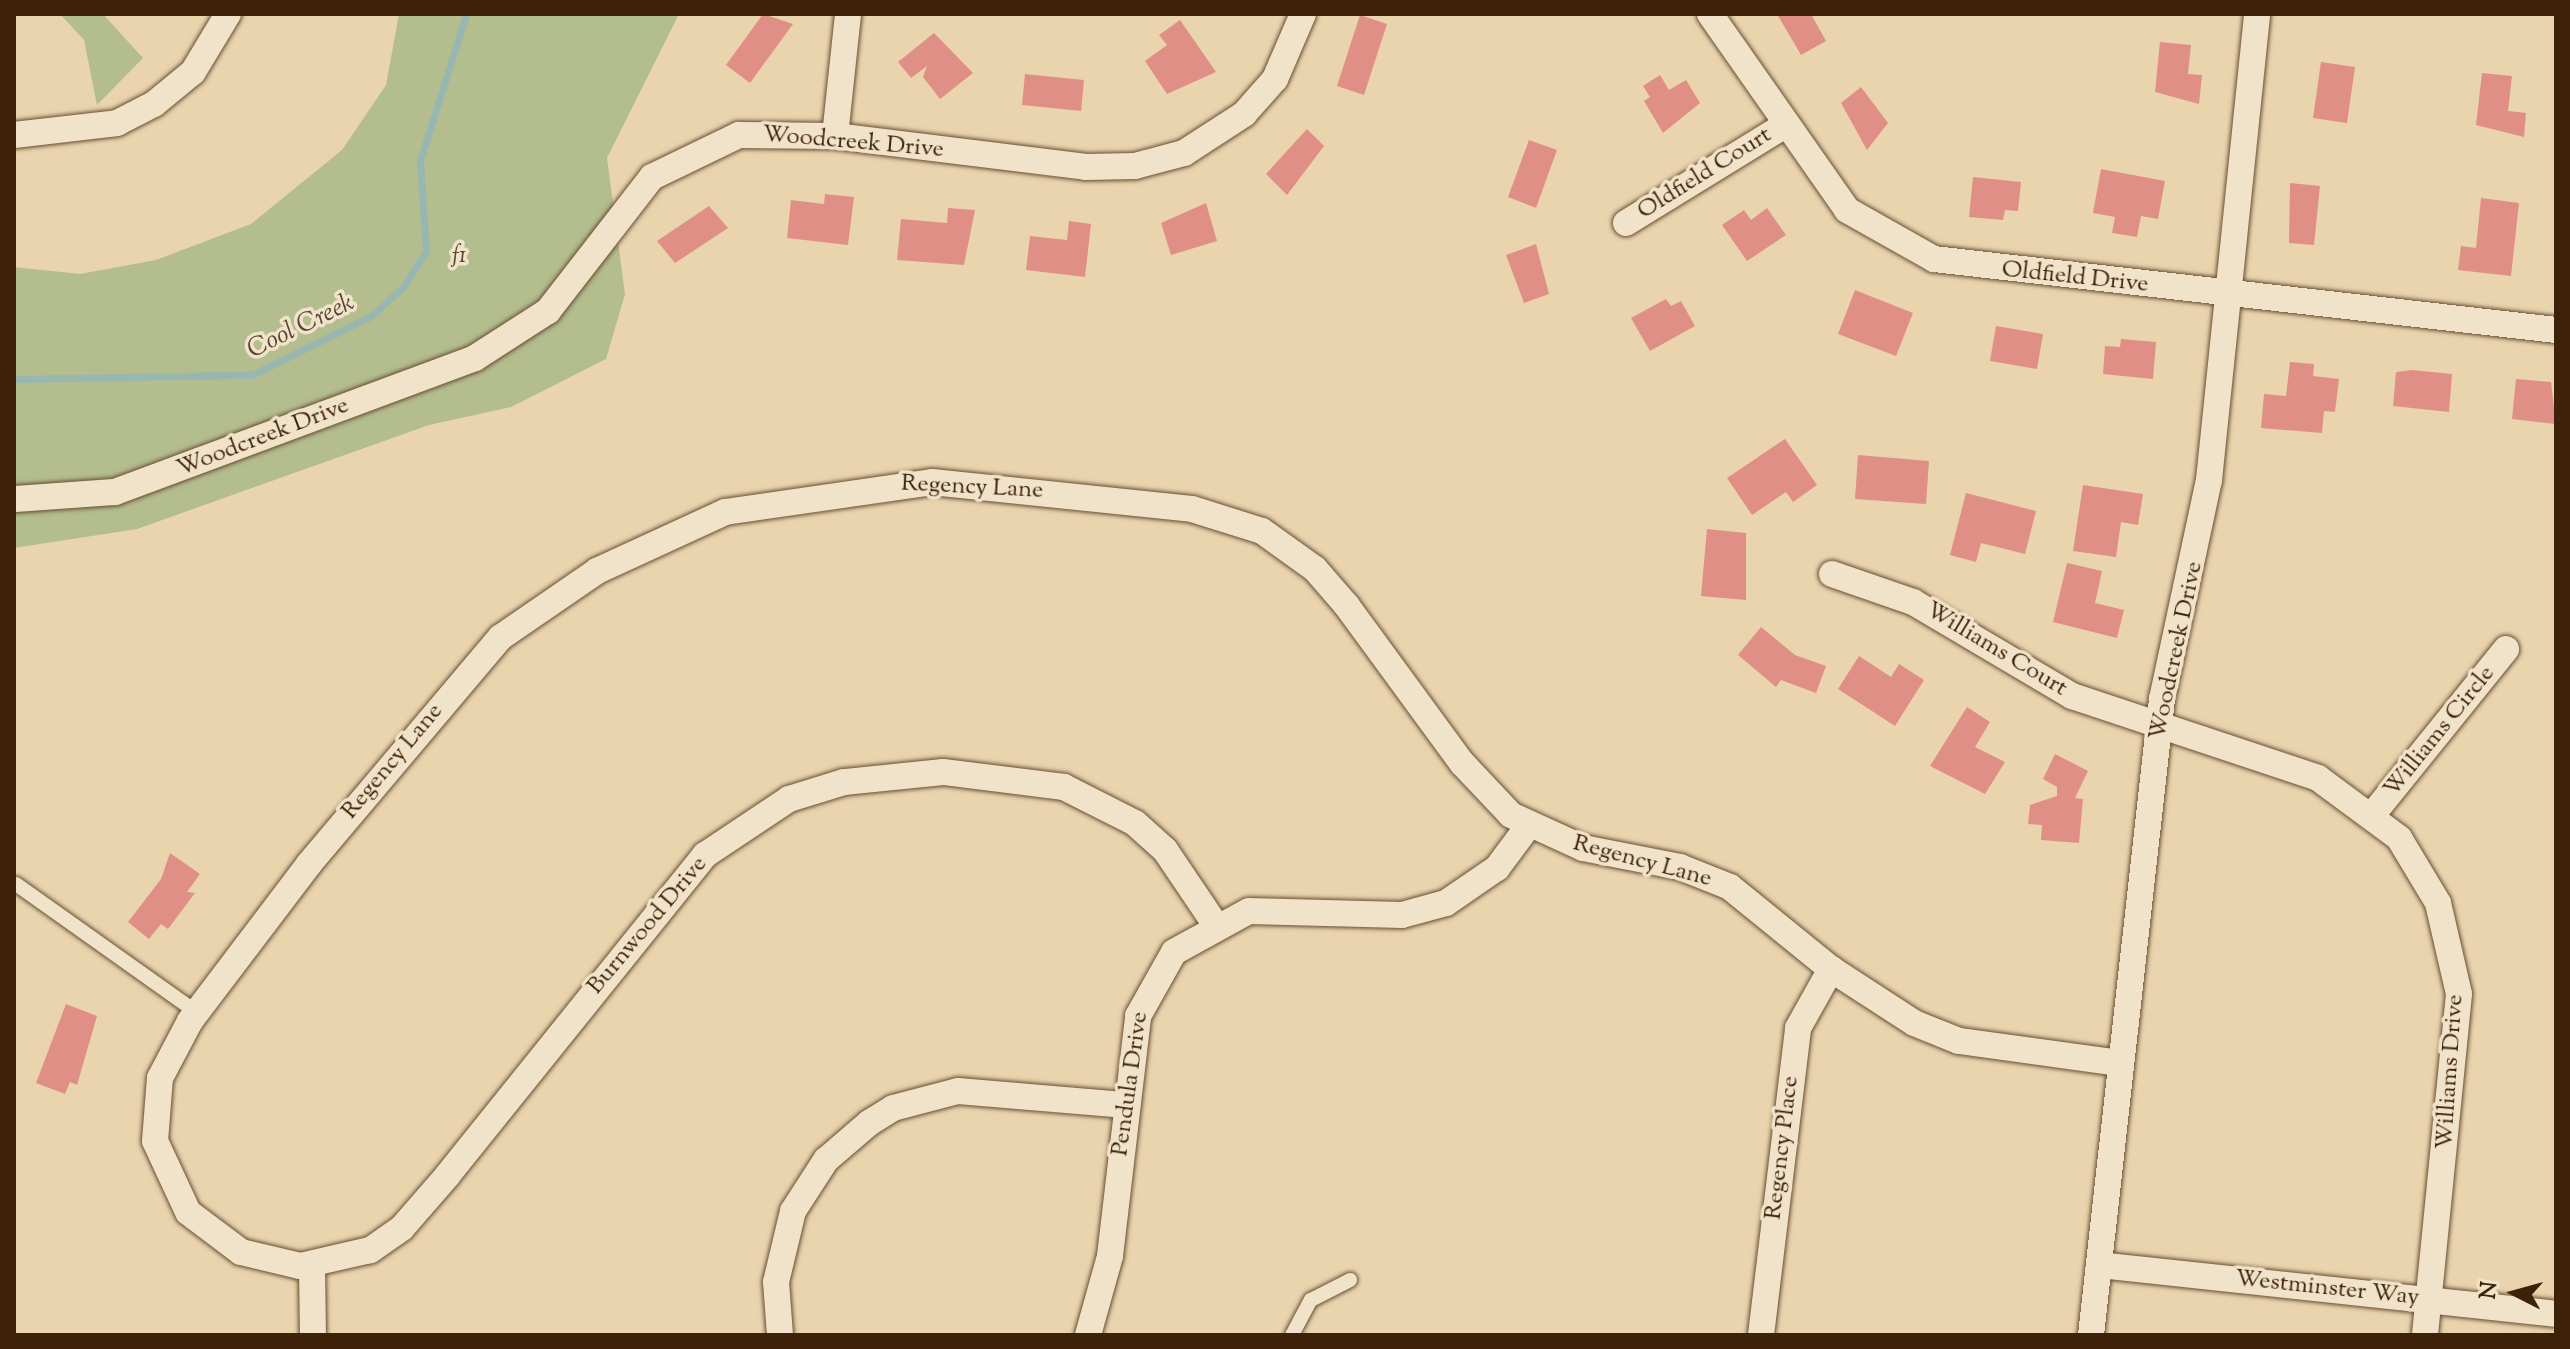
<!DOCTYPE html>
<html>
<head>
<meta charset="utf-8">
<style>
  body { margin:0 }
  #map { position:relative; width:2570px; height:1349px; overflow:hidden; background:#e9d4ae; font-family:"Sorts Mill Goudy",serif }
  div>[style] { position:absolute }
  .green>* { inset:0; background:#b3bd8d }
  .stream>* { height:7px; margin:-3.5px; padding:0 3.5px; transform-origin:3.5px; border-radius:3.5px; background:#99b7b1 }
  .building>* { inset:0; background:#e08f87 }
  .roads { filter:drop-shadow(0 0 2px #694e32) drop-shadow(0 0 2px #694e32) }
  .lane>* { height:14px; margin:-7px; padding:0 7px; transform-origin:7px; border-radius:7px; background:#f1e3ca }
  .street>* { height:26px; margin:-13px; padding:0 13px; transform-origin:13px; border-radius:13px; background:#f1e3ca }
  span { translate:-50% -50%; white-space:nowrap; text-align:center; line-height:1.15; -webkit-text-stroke:7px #f1e3ca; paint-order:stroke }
  .street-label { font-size:24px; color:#3e2109 }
  .park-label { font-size:24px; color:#5b482a; font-style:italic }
  .water-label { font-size:26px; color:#554633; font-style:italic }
  .frame { position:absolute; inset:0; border:16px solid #3e2109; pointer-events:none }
  .north { position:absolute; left:2474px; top:1253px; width:80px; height:80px; -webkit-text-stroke:6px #f1e3ca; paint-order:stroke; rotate:276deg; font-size:22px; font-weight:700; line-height:32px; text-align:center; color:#3e2109 }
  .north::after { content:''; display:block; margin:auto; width:28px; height:36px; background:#3e2109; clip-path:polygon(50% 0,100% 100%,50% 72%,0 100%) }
</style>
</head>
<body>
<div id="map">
  <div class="green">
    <i style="clip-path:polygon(60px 14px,103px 14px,143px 58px,97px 105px,84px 40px)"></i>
    <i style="clip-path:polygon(399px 14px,679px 14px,607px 158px,625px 294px,606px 359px,511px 407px,429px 425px,137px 529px,14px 548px,14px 267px,80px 274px,156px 260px,251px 224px,342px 150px,386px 85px)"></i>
  </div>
  <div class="stream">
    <i style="left:14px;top:379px;width:238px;rotate:-1deg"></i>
    <i style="left:252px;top:375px;width:133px;rotate:-26.4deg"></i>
    <i style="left:371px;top:316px;width:45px;rotate:-42.3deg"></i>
    <i style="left:404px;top:286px;width:41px;rotate:-57.8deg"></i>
    <i style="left:426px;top:251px;width:90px;rotate:-93.8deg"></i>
    <i style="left:420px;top:161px;width:154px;rotate:-72.6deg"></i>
  </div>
  <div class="building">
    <i style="clip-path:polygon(763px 14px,793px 24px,750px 83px,726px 65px)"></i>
    <i style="clip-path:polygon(1777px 14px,1811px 14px,1826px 41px,1801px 55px)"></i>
    <i style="clip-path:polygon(1360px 15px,1387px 24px,1364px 95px,1337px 86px)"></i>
    <i style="clip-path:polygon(1180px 20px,1216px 72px,1167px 94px,1145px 61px,1167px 45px,1159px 35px)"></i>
    <i style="clip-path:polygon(934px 33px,973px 73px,940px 99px,923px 77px,927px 66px,911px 78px,898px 62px)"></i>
    <i style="clip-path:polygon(2160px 42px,2191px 45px,2188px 74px,2202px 75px,2199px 104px,2155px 92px)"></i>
    <i style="clip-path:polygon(2321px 62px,2355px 67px,2347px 123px,2313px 118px)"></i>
    <i style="clip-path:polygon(2482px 73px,2512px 76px,2508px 111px,2526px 113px,2524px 137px,2476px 125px)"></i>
    <i style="clip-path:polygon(1025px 74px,1084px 80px,1081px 111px,1022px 105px)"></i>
    <i style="clip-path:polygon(1660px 75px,1669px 90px,1686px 80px,1700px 103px,1663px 133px,1644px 101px,1650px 97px,1643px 86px)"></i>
    <i style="clip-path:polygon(1861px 87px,1888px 123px,1867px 150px,1841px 103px)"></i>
    <i style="clip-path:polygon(1307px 129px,1324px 146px,1287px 195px,1266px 174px)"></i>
    <i style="clip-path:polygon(1529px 140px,1557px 150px,1536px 208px,1508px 197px)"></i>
    <i style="clip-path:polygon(2101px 169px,2165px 181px,2158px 219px,2141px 216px,2137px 237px,2112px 233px,2115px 217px,2093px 213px)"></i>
    <i style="clip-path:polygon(1973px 177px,2021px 182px,2018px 211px,2005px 210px,2003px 220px,1969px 217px)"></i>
    <i style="clip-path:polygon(2290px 183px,2320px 186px,2314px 245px,2289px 243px)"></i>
    <i style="clip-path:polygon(825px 194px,854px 197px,848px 245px,787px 238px,791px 200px,824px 204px)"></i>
    <i style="clip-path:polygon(2481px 198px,2519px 203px,2511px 276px,2458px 270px,2461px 246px,2476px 248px)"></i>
    <i style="clip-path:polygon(1206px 203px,1217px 241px,1171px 255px,1161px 223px)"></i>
    <i style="clip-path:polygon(709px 206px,728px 228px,675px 263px,657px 241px)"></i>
    <i style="clip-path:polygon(948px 208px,975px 210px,964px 265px,897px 260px,901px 219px,947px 223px)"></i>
    <i style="clip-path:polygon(1767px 208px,1786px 235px,1747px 261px,1722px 225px,1744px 210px,1751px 220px)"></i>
    <i style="clip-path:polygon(1069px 221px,1091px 224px,1085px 277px,1026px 270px,1030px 236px,1067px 240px)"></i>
    <i style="clip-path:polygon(1536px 244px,1549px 294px,1524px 303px,1506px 255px)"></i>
    <i style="clip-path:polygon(1855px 290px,1913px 313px,1896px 356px,1838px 334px)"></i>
    <i style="clip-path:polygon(1666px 299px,1671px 306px,1681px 301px,1695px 326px,1650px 351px,1631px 318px)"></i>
    <i style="clip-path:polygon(1996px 326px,2043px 334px,2037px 369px,1990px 361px)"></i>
    <i style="clip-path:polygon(2121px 339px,2156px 342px,2153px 379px,2103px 374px,2105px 346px,2120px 347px)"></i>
    <i style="clip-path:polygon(2290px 362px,2314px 364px,2313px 376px,2339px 379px,2335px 412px,2324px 411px,2322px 433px,2261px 428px,2264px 394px,2286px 396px)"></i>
    <i style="clip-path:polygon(2412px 370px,2452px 374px,2449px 412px,2393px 406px,2396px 372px)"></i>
    <i style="clip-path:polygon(2516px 379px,2551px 382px,2556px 424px,2512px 419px)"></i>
    <i style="clip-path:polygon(1785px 439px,1817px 485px,1793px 502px,1786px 492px,1752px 515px,1727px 478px)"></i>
    <i style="clip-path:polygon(1858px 455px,1929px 461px,1926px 504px,1855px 499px)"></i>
    <i style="clip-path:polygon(2083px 485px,2143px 494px,2138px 525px,2121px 522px,2116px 557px,2073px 551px)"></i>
    <i style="clip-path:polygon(1966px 493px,2036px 511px,2025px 554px,1981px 543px,1976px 562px,1950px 555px)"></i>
    <i style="clip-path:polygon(1707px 529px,1746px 533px,1746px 600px,1701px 596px)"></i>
    <i style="clip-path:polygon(2067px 563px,2102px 571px,2095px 603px,2124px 610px,2117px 638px,2053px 622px)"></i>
    <i style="clip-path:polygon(1761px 627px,1795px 655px,1826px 666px,1816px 693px,1781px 680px,1776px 687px,1738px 655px)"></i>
    <i style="clip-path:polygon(1859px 656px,1891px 677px,1899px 664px,1924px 680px,1895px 726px,1838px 689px)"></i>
    <i style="clip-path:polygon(1967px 707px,1990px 722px,1975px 747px,2005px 762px,1985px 794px,1930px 766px)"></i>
    <i style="clip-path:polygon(2055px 754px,2088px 771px,2075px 798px,2083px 799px,2079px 843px,2041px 840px,2042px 825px,2028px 824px,2030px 805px,2057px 796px,2057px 787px,2043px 779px)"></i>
    <i style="clip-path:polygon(170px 853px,200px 874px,187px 892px,195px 893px,168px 929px,161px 924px,149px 939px,128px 922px,161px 879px)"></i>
    <i style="clip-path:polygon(66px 1004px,97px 1016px,77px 1085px,70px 1082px,65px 1094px,36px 1083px)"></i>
  </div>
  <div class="roads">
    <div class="lane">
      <i style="left:16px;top:884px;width:221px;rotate:35.4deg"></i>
      <i style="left:1292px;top:1335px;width:40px;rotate:-62deg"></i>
      <i style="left:1311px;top:1300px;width:44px;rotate:-27.1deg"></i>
    </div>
    <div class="street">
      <i style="left:1710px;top:14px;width:239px;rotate:55deg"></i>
      <i style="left:1847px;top:210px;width:100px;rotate:29.4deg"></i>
      <i style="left:1934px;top:259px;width:626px;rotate:6.51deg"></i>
      <i style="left:14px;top:135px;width:104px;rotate:-6.6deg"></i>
      <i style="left:117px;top:123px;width:42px;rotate:-27.2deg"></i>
      <i style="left:154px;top:104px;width:50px;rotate:-39.4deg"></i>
      <i style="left:193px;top:72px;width:68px;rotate:-58.9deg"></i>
      <i style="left:835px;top:136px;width:123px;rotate:-83.9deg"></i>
      <i style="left:1626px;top:223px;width:187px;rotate:-31.6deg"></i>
      <i style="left:14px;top:499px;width:101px;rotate:-4deg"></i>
      <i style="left:115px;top:492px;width:384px;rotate:-20.4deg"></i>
      <i style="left:475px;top:358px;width:87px;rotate:-32.8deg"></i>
      <i style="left:548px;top:311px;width:170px;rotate:-52.2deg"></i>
      <i style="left:652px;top:177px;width:97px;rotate:-25.8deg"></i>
      <i style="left:739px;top:135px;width:96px;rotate:0.6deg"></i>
      <i style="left:835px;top:136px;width:253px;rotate:7deg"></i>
      <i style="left:1086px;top:167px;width:49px;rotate:-1.2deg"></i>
      <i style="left:1135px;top:166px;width:51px;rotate:-14.9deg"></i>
      <i style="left:1184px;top:153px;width:72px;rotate:-33deg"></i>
      <i style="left:1244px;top:114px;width:47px;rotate:-48.5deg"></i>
      <i style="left:1275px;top:79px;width:71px;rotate:-66.7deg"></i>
      <i style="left:1832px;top:574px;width:86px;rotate:19.1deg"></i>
      <i style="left:1913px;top:602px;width:185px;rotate:30.6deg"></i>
      <i style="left:2072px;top:696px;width:259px;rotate:18.4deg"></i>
      <i style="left:2318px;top:778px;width:101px;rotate:36.5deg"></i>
      <i style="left:2399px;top:838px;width:76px;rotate:59deg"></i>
      <i style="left:2438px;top:903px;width:93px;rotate:77deg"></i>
      <i style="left:2459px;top:994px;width:343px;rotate:95.7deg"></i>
      <i style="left:2373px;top:814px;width:212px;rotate:-51.1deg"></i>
      <i style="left:1215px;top:924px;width:89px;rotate:-124deg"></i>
      <i style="left:1165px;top:850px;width:40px;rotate:-138deg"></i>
      <i style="left:1135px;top:823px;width:80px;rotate:-153.1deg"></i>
      <i style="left:1064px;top:787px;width:122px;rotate:-172.9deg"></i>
      <i style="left:943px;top:772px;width:100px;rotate:174.2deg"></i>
      <i style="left:844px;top:782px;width:58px;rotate:162.8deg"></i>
      <i style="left:789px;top:799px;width:101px;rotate:146.3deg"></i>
      <i style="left:705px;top:855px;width:410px;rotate:128.8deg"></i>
      <i style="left:448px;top:1175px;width:70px;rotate:131deg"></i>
      <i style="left:402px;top:1228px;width:39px;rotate:145deg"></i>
      <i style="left:370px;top:1250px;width:72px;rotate:167.1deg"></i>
      <i style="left:300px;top:1266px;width:61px;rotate:-166.7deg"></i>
      <i style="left:241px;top:1252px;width:66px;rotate:-143deg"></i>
      <i style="left:188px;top:1212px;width:78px;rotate:-114.9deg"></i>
      <i style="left:155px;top:1141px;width:63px;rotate:-85.5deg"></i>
      <i style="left:160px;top:1078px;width:64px;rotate:-62.2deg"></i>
      <i style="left:190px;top:1021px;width:197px;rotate:-52.8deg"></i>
      <i style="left:309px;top:864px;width:297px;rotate:-49.8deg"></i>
      <i style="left:501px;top:637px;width:116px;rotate:-34.5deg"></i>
      <i style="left:597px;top:571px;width:141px;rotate:-24.7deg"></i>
      <i style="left:725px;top:512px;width:209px;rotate:-8.2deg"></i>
      <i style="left:932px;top:482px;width:261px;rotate:5.9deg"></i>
      <i style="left:1192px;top:509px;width:73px;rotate:17.4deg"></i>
      <i style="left:1262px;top:531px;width:65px;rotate:35.6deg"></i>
      <i style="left:1315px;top:569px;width:49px;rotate:49.1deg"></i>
      <i style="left:1347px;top:606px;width:195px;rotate:53.8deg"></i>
      <i style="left:1462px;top:763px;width:71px;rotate:46.7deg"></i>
      <i style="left:1511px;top:815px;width:79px;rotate:24.6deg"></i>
      <i style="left:1583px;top:848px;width:99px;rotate:11.1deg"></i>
      <i style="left:1680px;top:867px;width:54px;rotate:21.8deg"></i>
      <i style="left:1730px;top:887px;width:130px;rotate:39.1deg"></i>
      <i style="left:1831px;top:969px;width:99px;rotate:33deg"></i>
      <i style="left:1914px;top:1023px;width:48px;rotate:21.8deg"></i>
      <i style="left:1959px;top:1041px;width:162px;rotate:7.8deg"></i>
      <i style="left:2099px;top:1265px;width:460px;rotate:6.1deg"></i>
      <i style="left:312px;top:1266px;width:69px;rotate:89.2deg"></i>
      <i style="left:780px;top:1335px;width:53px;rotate:-94.3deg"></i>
      <i style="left:776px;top:1282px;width:73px;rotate:-76.5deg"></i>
      <i style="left:793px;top:1211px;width:61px;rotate:-57.1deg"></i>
      <i style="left:826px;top:1160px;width:57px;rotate:-40.7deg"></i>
      <i style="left:869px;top:1123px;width:28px;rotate:-32deg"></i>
      <i style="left:893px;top:1108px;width:67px;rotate:-14.7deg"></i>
      <i style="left:958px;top:1091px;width:169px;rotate:4.8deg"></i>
      <i style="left:1088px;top:1335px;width:82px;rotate:-74.4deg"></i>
      <i style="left:1110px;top:1256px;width:242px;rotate:-83.3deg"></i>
      <i style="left:1138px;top:1016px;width:73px;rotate:-60.6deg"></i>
      <i style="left:1174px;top:952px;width:85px;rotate:-28.7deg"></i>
      <i style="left:1249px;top:911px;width:153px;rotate:1.5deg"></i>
      <i style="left:1402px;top:915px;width:46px;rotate:-15.3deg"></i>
      <i style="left:1446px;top:903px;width:62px;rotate:-34.5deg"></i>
      <i style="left:1497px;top:868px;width:54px;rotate:-53.3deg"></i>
      <i style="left:1761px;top:1335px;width:309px;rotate:-83.1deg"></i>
      <i style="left:1798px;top:1028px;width:68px;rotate:-60.8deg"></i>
      <i style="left:2091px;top:1335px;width:640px;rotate:-83.63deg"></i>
      <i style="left:2162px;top:699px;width:224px;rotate:-77.9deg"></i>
      <i style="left:2209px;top:480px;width:468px;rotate:-84.1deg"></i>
    </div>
  </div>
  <div class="street-label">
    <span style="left:853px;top:143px;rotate:5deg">Woodcreek Drive</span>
    <span style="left:1705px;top:174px;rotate:-32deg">Oldfield Court</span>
    <span style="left:2075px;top:278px;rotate:6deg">Oldfield Drive</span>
    <span style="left:263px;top:438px;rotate:-21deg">Woodcreek Drive</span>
    <span style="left:972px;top:488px;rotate:3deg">Regency Lane</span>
    <span style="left:1996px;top:650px;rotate:31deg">Williams Court</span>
    <span style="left:2177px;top:651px;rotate:-78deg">Woodcreek Drive</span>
    <span style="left:2440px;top:732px;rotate:-51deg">Williams Circle</span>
    <span style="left:393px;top:762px;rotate:-50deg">Regency Lane</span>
    <span style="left:1642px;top:862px;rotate:15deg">Regency Lane</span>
    <span style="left:648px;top:926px;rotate:-50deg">Burnwood Drive</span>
    <span style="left:2451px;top:1072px;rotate:-86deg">Williams Drive</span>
    <span style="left:1131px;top:1084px;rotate:-82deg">Pendula Drive</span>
    <span style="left:1783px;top:1148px;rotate:-83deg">Regency Place</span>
    <span style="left:2327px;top:1289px;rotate:6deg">Westminster Way</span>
  </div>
  <div class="park-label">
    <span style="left:459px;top:257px">f1</span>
  </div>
  <div class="water-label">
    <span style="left:301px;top:327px;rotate:-26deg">Cool Creek</span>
  </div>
  <div class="frame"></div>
  <div class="north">N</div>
</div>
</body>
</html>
